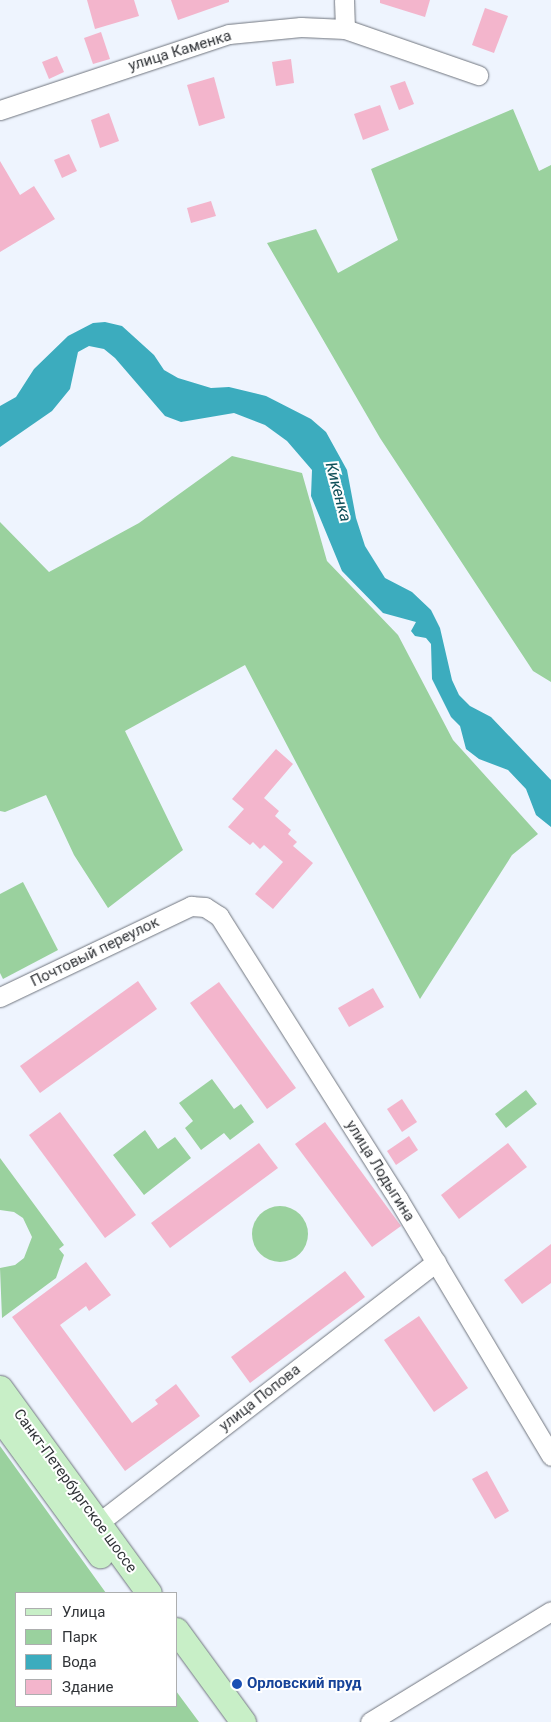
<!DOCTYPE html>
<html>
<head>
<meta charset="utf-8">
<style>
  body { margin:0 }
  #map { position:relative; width:551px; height:1722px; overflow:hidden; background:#eef4fe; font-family:Roboto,sans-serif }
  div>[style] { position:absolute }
  .green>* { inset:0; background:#9ad19e }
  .round { border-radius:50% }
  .water>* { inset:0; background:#3cacbe }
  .building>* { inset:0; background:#f3b5cc }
  .roads { filter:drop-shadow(0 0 1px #70757e) drop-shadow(0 0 1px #70757e) }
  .minor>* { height:19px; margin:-9.5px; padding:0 9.5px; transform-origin:9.5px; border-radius:9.5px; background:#fff }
  .major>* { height:25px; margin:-12.5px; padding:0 12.5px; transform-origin:12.5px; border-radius:12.5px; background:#c8efc7 }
  .dots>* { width:14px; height:14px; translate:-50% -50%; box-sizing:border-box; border:2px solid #fff; border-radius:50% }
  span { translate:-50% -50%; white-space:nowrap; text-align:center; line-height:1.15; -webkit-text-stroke:4px #fff; paint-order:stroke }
  .street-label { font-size:15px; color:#313438 }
  .transit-label { font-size:15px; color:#164399; font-weight:700 }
  .left { translate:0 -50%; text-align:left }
  .water-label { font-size:16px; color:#0f5059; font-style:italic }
  .legend { position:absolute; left:15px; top:1592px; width:162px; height:115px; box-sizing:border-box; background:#fff; border:1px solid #adaeaf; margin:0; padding:6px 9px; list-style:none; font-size:15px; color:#313438 }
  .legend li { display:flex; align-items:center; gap:10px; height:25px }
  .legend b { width:25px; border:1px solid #adaeaf }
</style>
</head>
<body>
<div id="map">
  <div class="green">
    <i style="clip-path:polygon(513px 109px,539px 171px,551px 165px,551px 682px,533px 671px,380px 438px,267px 243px,316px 229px,338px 273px,398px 240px,371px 169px)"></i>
    <i style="clip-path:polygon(232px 456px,302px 473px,327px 561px,398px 635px,453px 740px,538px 834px,512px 855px,420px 999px,245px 665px,125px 731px,183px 850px,108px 908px,74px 855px,46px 795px,5px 812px,0 811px,0 522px,49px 572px,139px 523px)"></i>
    <i style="clip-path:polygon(23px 882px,58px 950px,3px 979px,0 973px,0 894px)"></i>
    <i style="clip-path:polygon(212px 1079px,234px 1109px,241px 1104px,254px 1122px,230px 1140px,224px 1133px,201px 1150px,185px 1128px,193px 1121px,179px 1103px)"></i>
    <i style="clip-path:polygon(526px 1090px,537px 1104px,506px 1128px,495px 1114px)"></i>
    <i style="clip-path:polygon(145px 1130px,158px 1149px,175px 1137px,191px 1158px,144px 1195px,113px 1155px)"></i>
    <i style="clip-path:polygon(0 1158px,64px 1245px,59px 1249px,64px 1255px,56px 1278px,2px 1318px,0 1268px,15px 1265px,24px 1258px,32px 1237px,23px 1218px,14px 1212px,0 1210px)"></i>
    <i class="round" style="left:252px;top:1206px;width:56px;height:56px"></i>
    <i style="clip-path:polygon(0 1446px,106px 1593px,16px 1593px,16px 1706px,176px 1706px,176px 1691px,199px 1722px,0 1722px)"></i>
  </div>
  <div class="water">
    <i style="clip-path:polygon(105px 322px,122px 326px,154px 355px,164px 370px,178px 378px,211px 388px,229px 387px,266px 396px,311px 419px,326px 432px,347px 470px,356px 518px,365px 546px,385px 578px,412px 592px,431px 610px,440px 628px,452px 680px,459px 695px,470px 706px,491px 717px,551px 780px,551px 827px,536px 815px,526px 789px,508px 770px,479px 759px,466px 749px,460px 726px,451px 717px,432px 679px,431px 644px,426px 638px,415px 636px,411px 631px,416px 622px,383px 613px,342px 571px,311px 496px,312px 470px,287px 441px,265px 425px,234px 413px,181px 422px,165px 416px,115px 358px,104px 349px,89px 346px,78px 352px,70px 389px,52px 411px,0 447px,0 406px,16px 397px,34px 369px,68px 336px,93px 323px)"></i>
  </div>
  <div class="building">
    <i style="clip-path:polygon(87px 0,134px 0,139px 16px,95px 29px)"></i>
    <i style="clip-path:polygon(171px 0,229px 0,229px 2px,178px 20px)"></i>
    <i style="clip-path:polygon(380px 0,430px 0,425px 17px,380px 3px)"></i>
    <i style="clip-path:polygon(485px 8px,508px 16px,494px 53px,472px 45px)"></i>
    <i style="clip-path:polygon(101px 32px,110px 59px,93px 64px,84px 38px)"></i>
    <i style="clip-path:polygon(57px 56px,64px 72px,49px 79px,42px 62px)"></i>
    <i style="clip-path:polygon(291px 59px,294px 83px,276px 86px,272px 62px)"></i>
    <i style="clip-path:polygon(214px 77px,225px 118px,199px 126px,187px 85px)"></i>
    <i style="clip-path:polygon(405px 81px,414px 104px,399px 110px,390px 86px)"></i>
    <i style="clip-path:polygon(380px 105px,389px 130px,363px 140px,354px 114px)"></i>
    <i style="clip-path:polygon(109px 113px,119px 141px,100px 148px,91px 120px)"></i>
    <i style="clip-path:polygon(69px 154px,77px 171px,62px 178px,54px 160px)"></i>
    <i style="clip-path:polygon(0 161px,20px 195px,34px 186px,55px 219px,0 252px)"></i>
    <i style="clip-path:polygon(211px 201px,216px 216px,191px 223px,187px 208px)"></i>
    <i style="clip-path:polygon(276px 749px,293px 764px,264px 798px,279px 811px,275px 816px,291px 830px,288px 834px,297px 842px,293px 846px,313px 863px,273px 909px,255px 894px,283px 862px,264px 845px,260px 849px,253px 842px,250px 845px,228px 827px,244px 809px,232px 799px)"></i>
    <i style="clip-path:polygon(138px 981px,157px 1009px,40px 1093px,20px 1066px)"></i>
    <i style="clip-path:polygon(219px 982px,296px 1088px,267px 1109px,190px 1003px)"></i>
    <i style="clip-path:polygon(373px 988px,384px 1007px,349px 1027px,338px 1008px)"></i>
    <i style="clip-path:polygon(402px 1099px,417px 1122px,402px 1132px,387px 1109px)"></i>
    <i style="clip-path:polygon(60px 1112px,136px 1215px,105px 1238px,29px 1135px)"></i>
    <i style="clip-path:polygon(325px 1122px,401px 1226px,372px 1247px,295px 1144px)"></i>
    <i style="clip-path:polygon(409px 1136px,418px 1150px,396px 1165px,387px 1151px)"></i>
    <i style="clip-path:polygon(259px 1143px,278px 1168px,170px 1248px,151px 1223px)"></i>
    <i style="clip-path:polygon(508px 1143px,527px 1167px,459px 1219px,441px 1195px)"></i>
    <i style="clip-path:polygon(551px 1244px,551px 1283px,522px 1304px,504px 1280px)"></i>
    <i style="clip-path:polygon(86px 1262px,111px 1295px,89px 1311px,86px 1306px,60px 1325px,107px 1389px,132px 1423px,158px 1404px,155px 1400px,176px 1384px,200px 1416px,125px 1471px,12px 1317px)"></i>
    <i style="clip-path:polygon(345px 1271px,365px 1297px,250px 1383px,231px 1357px)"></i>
    <i style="clip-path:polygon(419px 1316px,468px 1388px,434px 1412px,384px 1340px)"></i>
    <i style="clip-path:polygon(487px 1471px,509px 1511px,495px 1519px,472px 1479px)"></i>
  </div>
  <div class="roads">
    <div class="minor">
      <i style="left:344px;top:0;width:29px;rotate:88deg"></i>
      <i style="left:0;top:110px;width:241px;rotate:-18.4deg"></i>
      <i style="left:229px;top:34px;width:72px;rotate:-5.6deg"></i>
      <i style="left:301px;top:27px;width:44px;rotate:2.6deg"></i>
      <i style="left:345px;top:29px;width:141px;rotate:19.1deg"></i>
      <i style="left:0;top:997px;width:212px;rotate:-25.5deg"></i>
      <i style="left:191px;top:906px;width:14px;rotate:4deg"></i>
      <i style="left:205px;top:907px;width:17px;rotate:33deg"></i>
      <i style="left:219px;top:916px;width:335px;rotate:57.7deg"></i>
      <i style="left:398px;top:1199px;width:299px;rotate:59.2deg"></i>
      <i style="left:88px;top:1531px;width:440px;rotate:-37.7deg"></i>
      <i style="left:370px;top:1722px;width:212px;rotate:-31.5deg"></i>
    </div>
    <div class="major">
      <i style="left:0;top:1388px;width:253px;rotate:54deg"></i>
      <i style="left:0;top:1418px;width:170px;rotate:53.9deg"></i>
      <i style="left:176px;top:1630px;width:114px;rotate:53.9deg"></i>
    </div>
  </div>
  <div class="dots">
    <i style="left:237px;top:1684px;background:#1a4fb4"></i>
  </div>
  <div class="street-label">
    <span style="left:180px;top:51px;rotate:-17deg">улица Каменка</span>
    <span style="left:95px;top:952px;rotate:-26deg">Почтовый переулок</span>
    <span style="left:380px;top:1171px;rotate:58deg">улица Лодыгина</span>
    <span style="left:260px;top:1398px;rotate:-38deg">улица Попова</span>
    <span style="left:75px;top:1491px;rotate:54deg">Санкт-Петербургское шоссе</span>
  </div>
  <div class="transit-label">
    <span class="left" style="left:247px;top:1684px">Орловский пруд</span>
  </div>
  <div class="water-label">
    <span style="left:338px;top:492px;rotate:75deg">Кикенка</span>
  </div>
  <ul class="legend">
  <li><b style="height:6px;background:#c8efc7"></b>Улица</li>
  <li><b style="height:14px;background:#9ad19e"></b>Парк</li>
  <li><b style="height:14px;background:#3cacbe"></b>Вода</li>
  <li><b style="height:14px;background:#f3b5cc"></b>Здание</li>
  </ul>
</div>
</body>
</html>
